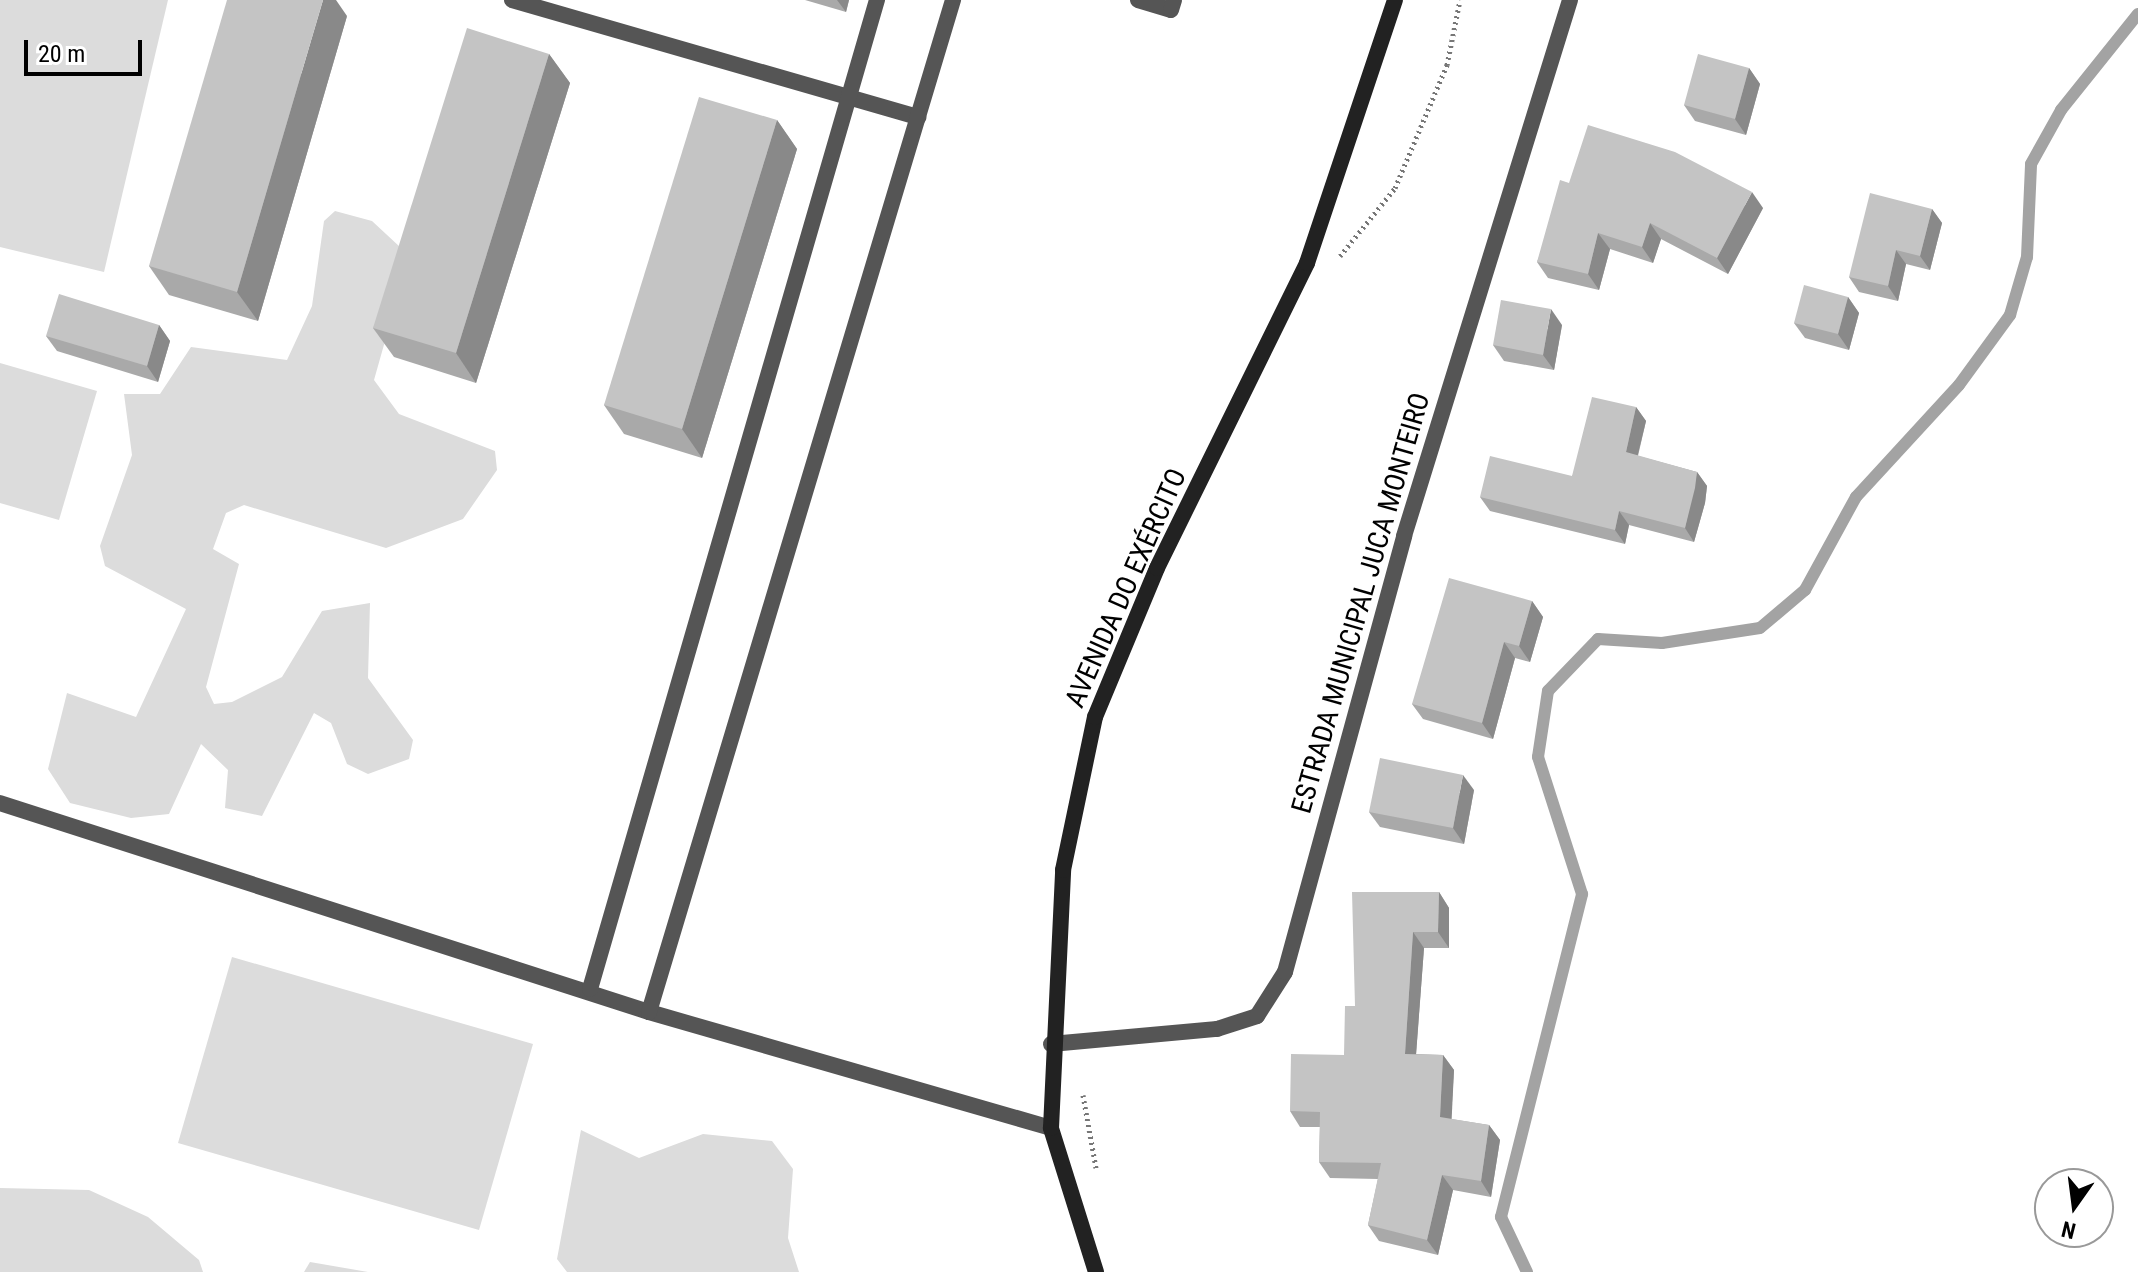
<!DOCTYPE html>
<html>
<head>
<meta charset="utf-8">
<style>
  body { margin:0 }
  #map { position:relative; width:2138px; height:1272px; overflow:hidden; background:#fff; font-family:"Roboto Condensed",sans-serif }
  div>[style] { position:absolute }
  .green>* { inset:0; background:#dcdcdc }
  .stream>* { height:12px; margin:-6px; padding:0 6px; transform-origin:6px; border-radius:6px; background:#a3a3a3 }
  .path>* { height:5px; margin-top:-2.5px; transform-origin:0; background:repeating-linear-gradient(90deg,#777 0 2px,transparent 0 6px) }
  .lane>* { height:16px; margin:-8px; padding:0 8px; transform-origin:8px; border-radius:8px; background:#555 }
  .street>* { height:16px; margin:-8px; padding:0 8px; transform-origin:8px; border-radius:8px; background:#555 }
  .secondary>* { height:16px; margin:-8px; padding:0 8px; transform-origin:8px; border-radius:8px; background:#222 }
  .wall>* { inset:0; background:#a9a9a9 }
  .shaded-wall>* { inset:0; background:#898989 }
  .building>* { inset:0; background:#c4c4c4 }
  span { translate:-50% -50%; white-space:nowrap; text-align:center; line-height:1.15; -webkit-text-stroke:6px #fff; paint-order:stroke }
  .street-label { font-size:28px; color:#000 }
  .north { position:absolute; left:2034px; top:1168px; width:80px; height:80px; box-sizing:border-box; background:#fff; border:2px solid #999; border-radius:50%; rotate:194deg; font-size:22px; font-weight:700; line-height:32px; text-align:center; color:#000 }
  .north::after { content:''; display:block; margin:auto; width:28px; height:36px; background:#000; clip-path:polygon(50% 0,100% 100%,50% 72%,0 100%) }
  .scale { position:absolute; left:24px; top:40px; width:118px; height:36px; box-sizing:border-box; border:4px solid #000; border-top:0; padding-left:10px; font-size:24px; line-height:28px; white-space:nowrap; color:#000; -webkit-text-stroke:6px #fff; paint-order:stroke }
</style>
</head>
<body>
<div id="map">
  <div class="green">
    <i style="clip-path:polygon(0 0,168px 0,104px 272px,0 247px)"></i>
    <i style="clip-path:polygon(335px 211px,372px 221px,400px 247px,406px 267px,374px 380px,399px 414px,495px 451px,497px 470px,463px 519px,386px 548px,244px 505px,226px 513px,213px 549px,239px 564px,206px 687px,214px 704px,232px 702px,282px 677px,322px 611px,370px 603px,368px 678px,413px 740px,409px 759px,368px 774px,347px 764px,331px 723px,314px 713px,262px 816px,225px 808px,228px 770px,201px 744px,169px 814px,131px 818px,70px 803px,48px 769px,67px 693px,136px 717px,186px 609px,105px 566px,100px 546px,132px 455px,124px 394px,160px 394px,191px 347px,287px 360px,312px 306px,324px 221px)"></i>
    <i style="clip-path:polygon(0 363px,97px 391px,59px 520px,0 503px)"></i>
    <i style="clip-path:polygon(232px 957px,533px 1044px,479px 1230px,178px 1143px)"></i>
    <i style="clip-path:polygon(581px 1130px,639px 1158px,703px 1134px,772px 1141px,793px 1169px,788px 1238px,799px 1272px,567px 1272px,557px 1259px)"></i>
    <i style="clip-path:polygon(0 1188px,89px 1190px,148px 1217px,199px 1260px,203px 1272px,0 1272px)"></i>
    <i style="clip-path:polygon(310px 1262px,368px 1272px,304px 1272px)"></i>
  </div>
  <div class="stream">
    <i style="left:1527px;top:1272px;width:61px;rotate:-115.3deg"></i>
    <i style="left:1501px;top:1217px;width:333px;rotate:-75.9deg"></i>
    <i style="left:1582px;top:894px;width:144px;rotate:-107.8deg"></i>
    <i style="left:1538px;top:757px;width:67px;rotate:-81.4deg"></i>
    <i style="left:1548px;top:691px;width:72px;rotate:-46.1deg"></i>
    <i style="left:1598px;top:639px;width:64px;rotate:3.6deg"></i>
    <i style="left:1662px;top:643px;width:99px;rotate:-8.7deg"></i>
    <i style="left:1760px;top:628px;width:59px;rotate:-40.2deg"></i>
    <i style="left:1805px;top:590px;width:106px;rotate:-61.3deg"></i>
    <i style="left:1856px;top:497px;width:152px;rotate:-47.4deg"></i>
    <i style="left:1959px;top:385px;width:87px;rotate:-53.9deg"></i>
    <i style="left:2010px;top:315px;width:60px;rotate:-73.7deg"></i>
    <i style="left:2027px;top:257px;width:93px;rotate:-87.5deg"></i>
    <i style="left:2031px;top:164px;width:62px;rotate:-60.9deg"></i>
    <i style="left:2061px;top:110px;width:123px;rotate:-51.3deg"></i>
  </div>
  <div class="path">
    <i style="left:1340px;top:256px;width:87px;rotate:-51deg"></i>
    <i style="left:1395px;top:188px;width:134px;rotate:-67.1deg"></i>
    <i style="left:1447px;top:65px;width:66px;rotate:-78.7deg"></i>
    <i style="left:1083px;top:1095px;width:74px;rotate:79.9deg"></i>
  </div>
  <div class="lane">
    <i style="left:512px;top:0;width:423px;rotate:16.1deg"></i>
    <i style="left:1138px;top:0;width:34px;rotate:17deg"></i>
    <i style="left:1171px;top:10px;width:10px;rotate:-73deg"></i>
    <i style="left:0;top:803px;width:682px;rotate:17.85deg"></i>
    <i style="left:649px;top:1012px;width:418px;rotate:16.1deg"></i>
    <i style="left:590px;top:989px;width:1030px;rotate:-73.82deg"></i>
    <i style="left:649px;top:1012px;width:1057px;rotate:-73.28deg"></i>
  </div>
  <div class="street">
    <i style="left:1051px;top:1044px;width:167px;rotate:-5.2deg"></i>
    <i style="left:1217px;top:1029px;width:42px;rotate:-18deg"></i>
    <i style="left:1257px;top:1016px;width:52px;rotate:-57.5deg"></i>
    <i style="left:1285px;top:972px;width:452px;rotate:-74.7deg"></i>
    <i style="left:1404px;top:536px;width:561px;rotate:-72.79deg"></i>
  </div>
  <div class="secondary">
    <i style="left:1096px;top:1272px;width:151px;rotate:-107.4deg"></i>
    <i style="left:1051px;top:1128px;width:258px;rotate:-87.3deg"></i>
    <i style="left:1063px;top:870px;width:156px;rotate:-78.2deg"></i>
    <i style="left:1095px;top:717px;width:161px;rotate:-67.4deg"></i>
    <i style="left:1157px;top:568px;width:340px;rotate:-63.8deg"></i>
    <i style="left:1307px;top:263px;width:277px;rotate:-71.5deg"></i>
  </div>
  <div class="wall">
    <i style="clip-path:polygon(805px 0,849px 0,846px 12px)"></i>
    <i style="clip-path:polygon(347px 16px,258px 321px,169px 295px,149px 266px)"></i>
    <i style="clip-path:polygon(549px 54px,570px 83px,476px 383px,394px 357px,373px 328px)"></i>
    <i style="clip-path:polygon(1749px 68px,1760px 84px,1746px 135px,1695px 121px,1684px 105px)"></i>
    <i style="clip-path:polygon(777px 120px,797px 149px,702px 458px,624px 434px,604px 405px)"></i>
    <i style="clip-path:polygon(1569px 183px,1763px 208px,1728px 274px,1661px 239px,1653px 263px,1610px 249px,1599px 290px,1548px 278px,1537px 262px)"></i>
    <i style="clip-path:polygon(1932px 209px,1942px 223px,1930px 270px,1906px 264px,1898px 301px,1859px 292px,1849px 277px)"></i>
    <i style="clip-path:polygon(1848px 297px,1859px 313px,1849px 350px,1805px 338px,1794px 323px)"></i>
    <i style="clip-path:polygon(159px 325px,170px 341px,158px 382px,57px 351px,46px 336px)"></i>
    <i style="clip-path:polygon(1562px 325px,1554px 370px,1504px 361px,1493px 345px)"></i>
    <i style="clip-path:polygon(1636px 407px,1646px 421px,1638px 456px,1697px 472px,1707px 486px,1705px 503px,1694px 542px,1629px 525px,1625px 544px,1490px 511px,1480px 497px,1572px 476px)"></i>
    <i style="clip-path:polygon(1532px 601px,1543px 617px,1530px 662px,1515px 658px,1493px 739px,1423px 719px,1412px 704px)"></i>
    <i style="clip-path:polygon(1474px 790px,1464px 844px,1380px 827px,1369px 812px)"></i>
    <i style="clip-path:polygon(1439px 892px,1449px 908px,1449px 948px,1424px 948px,1416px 1054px,1443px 1055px,1454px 1070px,1451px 1119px,1489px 1125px,1500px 1140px,1491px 1197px,1453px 1190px,1438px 1255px,1379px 1241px,1368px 1225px,1378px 1179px,1330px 1178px,1319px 1162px,1320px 1127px,1300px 1127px,1290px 1111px,1344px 1055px,1355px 1006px)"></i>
  </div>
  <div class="shaded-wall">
    <i style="clip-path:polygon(323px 0,336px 0,347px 16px,258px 321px,237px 292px)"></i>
    <i style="clip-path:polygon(837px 0,849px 0,846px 12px)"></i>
    <i style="clip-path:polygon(549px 54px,570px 83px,476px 383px,456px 353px)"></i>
    <i style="clip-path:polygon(1749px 68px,1760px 84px,1746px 135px,1735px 119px)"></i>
    <i style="clip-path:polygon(777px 120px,797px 149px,702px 458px,682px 429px)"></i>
    <i style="clip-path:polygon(1752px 192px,1763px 208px,1728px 274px,1717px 258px)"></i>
    <i style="clip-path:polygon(1932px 209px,1942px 223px,1930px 270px,1920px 256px)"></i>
    <i style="clip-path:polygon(1650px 223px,1661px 239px,1653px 263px,1642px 247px)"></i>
    <i style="clip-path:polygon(1598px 233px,1610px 249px,1599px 290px,1588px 274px)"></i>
    <i style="clip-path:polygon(1896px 250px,1906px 264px,1898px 301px,1888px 286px)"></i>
    <i style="clip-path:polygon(1848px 297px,1859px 313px,1849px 350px,1838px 334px)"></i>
    <i style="clip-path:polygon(1551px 309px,1562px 325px,1554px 370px,1543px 355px)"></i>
    <i style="clip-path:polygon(159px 325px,170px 341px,158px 382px,147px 366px)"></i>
    <i style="clip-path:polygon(1636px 407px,1646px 421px,1635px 466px,1626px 452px)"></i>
    <i style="clip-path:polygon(1697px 472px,1707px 486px,1705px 503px,1694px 542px,1685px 528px)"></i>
    <i style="clip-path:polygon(1619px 511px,1629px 525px,1625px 544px,1615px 530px)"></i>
    <i style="clip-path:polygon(1532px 601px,1543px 617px,1530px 662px,1519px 646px)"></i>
    <i style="clip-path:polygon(1504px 642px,1515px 658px,1493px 739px,1482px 723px)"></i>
    <i style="clip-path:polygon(1463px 775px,1474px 790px,1464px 844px,1453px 828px)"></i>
    <i style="clip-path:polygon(1439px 892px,1449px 908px,1449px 948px,1438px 932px)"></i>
    <i style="clip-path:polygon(1413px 932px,1424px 948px,1415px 1069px,1405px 1054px)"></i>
    <i style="clip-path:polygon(1443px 1055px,1454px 1070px,1451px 1132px,1440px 1117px)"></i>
    <i style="clip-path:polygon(1489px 1125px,1500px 1140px,1491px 1197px,1481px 1181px)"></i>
    <i style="clip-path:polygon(1442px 1175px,1453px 1190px,1438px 1255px,1427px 1240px)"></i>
  </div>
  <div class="building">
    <i style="clip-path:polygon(227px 0,323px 0,237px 292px,149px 266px)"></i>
    <i style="clip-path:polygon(467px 28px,549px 54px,456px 353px,373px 328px)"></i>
    <i style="clip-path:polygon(1698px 54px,1749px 68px,1735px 119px,1684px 105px)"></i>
    <i style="clip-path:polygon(699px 97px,777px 120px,682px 429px,604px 405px)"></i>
    <i style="clip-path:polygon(1588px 125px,1675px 152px,1752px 192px,1717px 258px,1650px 223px,1642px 247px,1598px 233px,1588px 274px,1537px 262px,1560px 180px,1569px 183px)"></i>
    <i style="clip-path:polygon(1870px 193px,1932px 209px,1920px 256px,1896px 250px,1888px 286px,1849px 277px)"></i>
    <i style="clip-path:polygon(1804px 285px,1848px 297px,1838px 334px,1794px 323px)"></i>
    <i style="clip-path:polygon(59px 294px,159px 325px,147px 366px,46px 336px)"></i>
    <i style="clip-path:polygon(1501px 300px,1551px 309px,1543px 355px,1493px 345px)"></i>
    <i style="clip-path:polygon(1592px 397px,1636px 407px,1626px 452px,1697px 472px,1695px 488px,1685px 528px,1619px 511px,1615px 530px,1480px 497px,1490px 456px,1572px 476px)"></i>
    <i style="clip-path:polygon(1449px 578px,1532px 601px,1519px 646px,1504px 642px,1482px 723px,1412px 704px)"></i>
    <i style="clip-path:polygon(1380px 758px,1463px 775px,1453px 828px,1369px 812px)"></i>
    <i style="clip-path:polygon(1352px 892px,1439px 892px,1438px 932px,1413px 932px,1405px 1054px,1443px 1055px,1440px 1117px,1489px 1125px,1481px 1181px,1442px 1175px,1427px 1240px,1368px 1225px,1381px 1163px,1319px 1162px,1320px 1112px,1290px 1111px,1291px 1054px,1344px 1055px,1345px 1006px,1355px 1006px)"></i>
  </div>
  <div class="street-label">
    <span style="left:1126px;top:588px;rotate:-66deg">AVENIDA DO EXÉRCITO</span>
    <span style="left:1361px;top:603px;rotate:-74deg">ESTRADA MUNICIPAL JUCA MONTEIRO</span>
  </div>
  <div class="north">N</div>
  <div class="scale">20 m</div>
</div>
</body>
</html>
